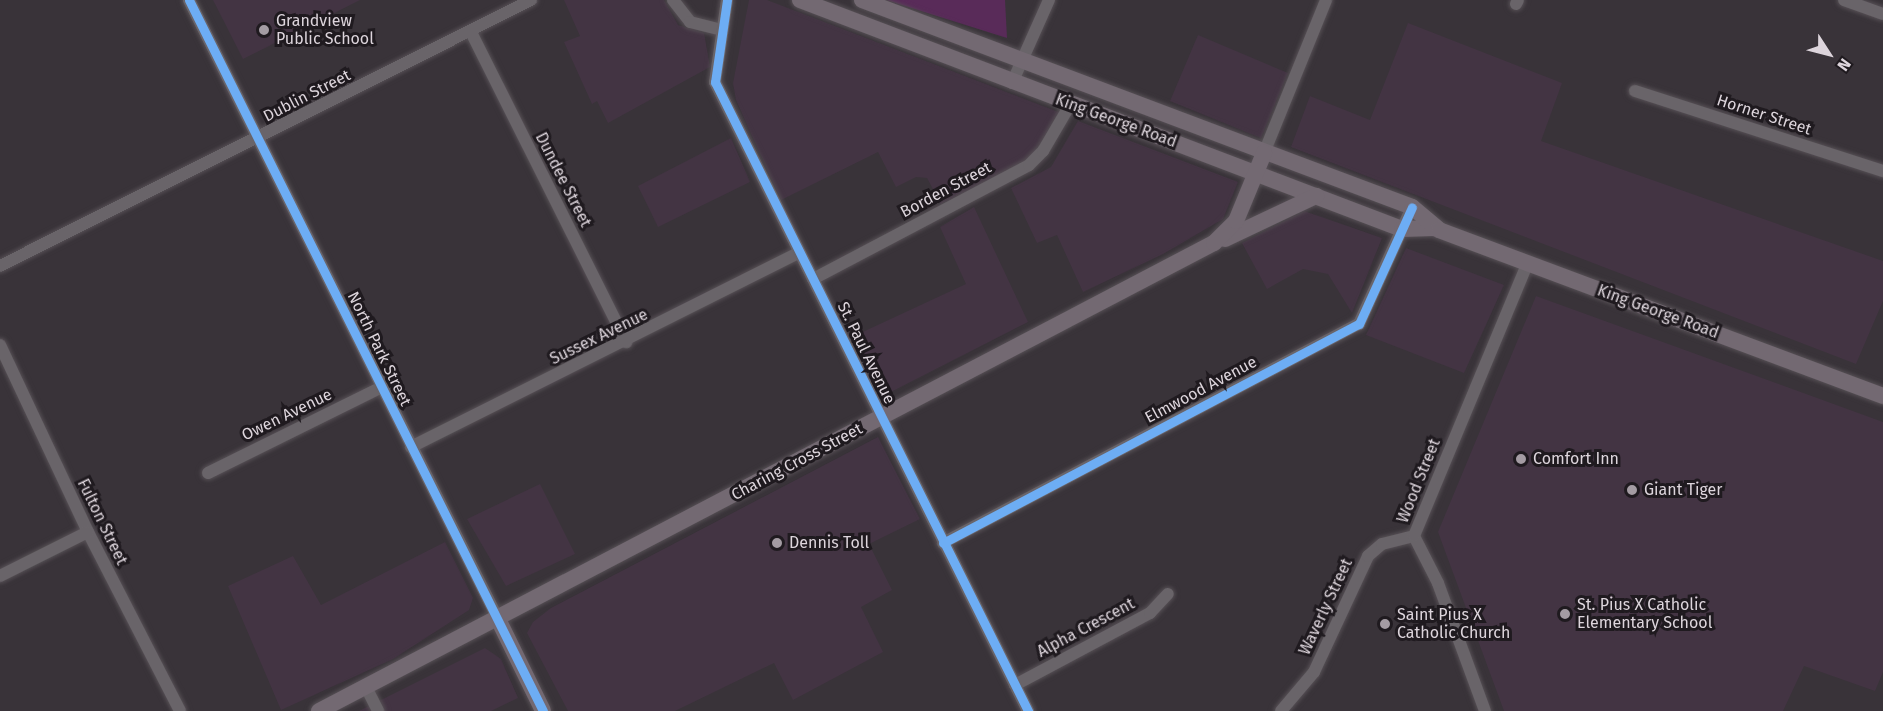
<!DOCTYPE html>
<html>
<head>
<meta charset="utf-8">
<style>
  body { margin:0 }
  #map { position:relative; width:1883px; height:711px; overflow:hidden; background:#393339; font-family:"Fira Sans",sans-serif }
  div>[style] { position:absolute }
  .built>* { inset:0; background:#433443 }
  .green>* { inset:0; background:#592b59 }
  .roads { filter:drop-shadow(0 0 2px #565055) drop-shadow(0 0 2px #565055) }
  .minor>* { height:12px; margin:-6px; padding:0 6px; transform-origin:6px; border-radius:6px; background:#696469 }
  .major>* { height:16px; margin:-8px; padding:0 8px; transform-origin:8px; border-radius:8px; background:#736972 }
  .cycleway>* { height:9px; margin:-4.5px; padding:0 4.5px; transform-origin:4.5px; border-radius:4.5px; background:#6dadf4 }
  .dots>* { width:16px; height:16px; translate:-50% -50%; box-sizing:border-box; border:3px solid #1f1a1f; border-radius:50% }
  span { translate:-50% -50%; white-space:nowrap; text-align:center; line-height:1.15; -webkit-text-stroke:6px #1f1a1f; paint-order:stroke }
  .poi-label { font-size:16px; color:#ddd5dc }
  .left { translate:0 -50%; text-align:left }
  .street-label { font-size:16px; color:#ddd5dc }
  .north { position:absolute; left:1799px; top:24px; width:60px; height:60px; -webkit-text-stroke:4px #1f1a1f; paint-order:stroke; rotate:126deg; font-size:16px; font-weight:700; line-height:24px; text-align:center; color:#ddd5dc }
  .north::after { content:''; display:block; margin:auto; width:21px; height:27px; background:#ddd5dc; clip-path:polygon(50% 0,100% 100%,50% 72%,0 100%) }
</style>
</head>
<body>
<div id="map">
  <div class="built">
    <i style="clip-path:polygon(213px 0,360px 0,243px 59px)"></i>
    <i style="clip-path:polygon(564px 0,664px 0,678px 25px,704px 33px,710px 67px,608px 123px,597px 101px,592px 104px,564px 42px,580px 36px)"></i>
    <i style="clip-path:polygon(749px 0,767px 0,1061px 113px,1038px 152px,1026px 162px,941px 204px,927px 178px,916px 177px,896px 187px,878px 152px,781px 200px,736px 100px,733px 83px)"></i>
    <i style="clip-path:polygon(1408px 23px,1562px 83px,1541px 141px,1883px 261px,1883px 301px,1856px 364px,1291px 147px,1310px 96px,1370px 120px)"></i>
    <i style="clip-path:polygon(1198px 35px,1288px 73px,1261px 138px,1170px 101px)"></i>
    <i style="clip-path:polygon(1078px 121px,1238px 182px,1223px 219px,1163px 254px,1083px 292px,1057px 235px,1037px 243px,1011px 188px,1051px 167px)"></i>
    <i style="clip-path:polygon(731px 138px,750px 182px,658px 227px,638px 186px)"></i>
    <i style="clip-path:polygon(974px 207px,1028px 322px,883px 396px,854px 336px,966px 284px,940px 227px)"></i>
    <i style="clip-path:polygon(1304px 211px,1382px 238px,1352px 313px,1328px 274px,1303px 269px,1267px 289px,1242px 243px)"></i>
    <i style="clip-path:polygon(1406px 248px,1504px 285px,1464px 373px,1366px 335px)"></i>
    <i style="clip-path:polygon(1536px 296px,1883px 422px,1883px 672px,1875px 691px,1804px 666px,1783px 711px,1504px 711px,1438px 532px)"></i>
    <i style="clip-path:polygon(878px 437px,920px 519px,869px 544px,892px 590px,861px 607px,883px 652px,793px 700px,774px 663px,675px 711px,568px 711px,527px 633px,533px 622px,551px 608px)"></i>
    <i style="clip-path:polygon(540px 484px,575px 554px,506px 586px,467px 519px)"></i>
    <i style="clip-path:polygon(445px 542px,473px 598px,469px 610px,393px 659px,281px 710px,228px 586px,293px 556px,321px 605px)"></i>
    <i style="clip-path:polygon(485px 648px,501px 659px,518px 698px,491px 711px,359px 711px)"></i>
  </div>
  <div class="green">
    <i style="clip-path:polygon(886px 0,1005px 0,1007px 38px)"></i>
  </div>
  <div class="roads">
    <div class="minor">
      <i style="left:189px;top:0;width:692px;rotate:63.47deg"></i>
      <i style="left:673px;top:0;width:28px;rotate:52deg"></i>
      <i style="left:690px;top:22px;width:33px;rotate:14deg"></i>
      <i style="left:727px;top:0;width:83px;rotate:98.3deg"></i>
      <i style="left:715px;top:82px;width:703px;rotate:63.54deg"></i>
      <i style="left:1844px;top:0;width:41px;rotate:19.7deg"></i>
      <i style="left:1516px;top:4px;width:4px;rotate:-63deg"></i>
      <i style="left:471px;top:32px;width:347px;rotate:63.4deg"></i>
      <i style="left:1012px;top:83px;width:91px;rotate:-66deg"></i>
      <i style="left:1635px;top:91px;width:261px;rotate:17.9deg"></i>
      <i style="left:1264px;top:153px;width:165px;rotate:-67.9deg"></i>
      <i style="left:0;top:266px;width:594px;rotate:-26.61deg"></i>
      <i style="left:813px;top:279px;width:244px;rotate:-27.8deg"></i>
      <i style="left:1029px;top:165px;width:20px;rotate:-45deg"></i>
      <i style="left:1043px;top:151px;width:53px;rotate:-59.6deg"></i>
      <i style="left:0;top:345px;width:207px;rotate:64.8deg"></i>
      <i style="left:88px;top:532px;width:201px;rotate:62.8deg"></i>
      <i style="left:411px;top:447px;width:434px;rotate:-26.6deg"></i>
      <i style="left:208px;top:473px;width:192px;rotate:-26.3deg"></i>
      <i style="left:943px;top:543px;width:470px;rotate:-27.8deg"></i>
      <i style="left:1359px;top:324px;width:128px;rotate:-65.6deg"></i>
      <i style="left:0;top:576px;width:98px;rotate:-26.6deg"></i>
      <i style="left:1015px;top:685px;width:153px;rotate:-28.1deg"></i>
      <i style="left:1150px;top:613px;width:26px;rotate:-47deg"></i>
      <i style="left:366px;top:687px;width:27px;rotate:63deg"></i>
      <i style="left:1281px;top:711px;width:51px;rotate:-49.8deg"></i>
      <i style="left:1314px;top:672px;width:128px;rotate:-65deg"></i>
      <i style="left:1368px;top:556px;width:18px;rotate:-41deg"></i>
      <i style="left:1382px;top:544px;width:33px;rotate:-14deg"></i>
      <i style="left:1485px;top:711px;width:136px;rotate:-110.2deg"></i>
      <i style="left:1438px;top:583px;width:53px;rotate:-117.1deg"></i>
      <i style="left:1414px;top:536px;width:295px;rotate:-67.4deg"></i>
    </div>
    <div class="major">
      <i style="left:800px;top:0;width:644px;rotate:20.83deg"></i>
      <i style="left:1402px;top:229px;width:32px;rotate:-2deg"></i>
      <i style="left:862px;top:0;width:588px;rotate:20.62deg"></i>
      <i style="left:1412px;top:207px;width:35px;rotate:40deg"></i>
      <i style="left:1439px;top:230px;width:474px;rotate:20.5deg"></i>
      <i style="left:1225px;top:239px;width:101px;rotate:-25.3deg"></i>
      <i style="left:498px;top:619px;width:102px;rotate:63.9deg"></i>
      <i style="left:319px;top:711px;width:1010px;rotate:-27.61deg"></i>
      <i style="left:1214px;top:243px;width:31px;rotate:-45deg"></i>
      <i style="left:1236px;top:221px;width:74px;rotate:-67.6deg"></i>
    </div>
  </div>
  <div class="cycleway">
    <i style="left:189px;top:0;width:794px;rotate:63.53deg"></i>
    <i style="left:727px;top:0;width:83px;rotate:98.3deg"></i>
    <i style="left:715px;top:82px;width:703px;rotate:63.54deg"></i>
    <i style="left:943px;top:543px;width:470px;rotate:-27.8deg"></i>
    <i style="left:1359px;top:324px;width:128px;rotate:-65.6deg"></i>
  </div>
  <div class="dots">
    <i style="left:264px;top:30px;background:#a49ca3"></i>
    <i style="left:1521px;top:459px;background:#a49ca3"></i>
    <i style="left:1632px;top:490px;background:#a49ca3"></i>
    <i style="left:777px;top:543px;background:#a49ca3"></i>
    <i style="left:1565px;top:614px;background:#a49ca3"></i>
    <i style="left:1385px;top:624px;background:#a49ca3"></i>
  </div>
  <div class="poi-label">
    <span class="left" style="left:276px;top:30px">Grandview<br>Public School</span>
    <span class="left" style="left:1533px;top:459px">Comfort Inn</span>
    <span class="left" style="left:1644px;top:490px">Giant Tiger</span>
    <span class="left" style="left:789px;top:543px">Dennis Toll</span>
    <span class="left" style="left:1577px;top:614px">St. Pius X Catholic<br>Elementary School</span>
    <span class="left" style="left:1397px;top:624px">Saint Pius X<br>Catholic Church</span>
  </div>
  <div class="street-label">
    <span style="left:307px;top:96px;rotate:-27deg">Dublin Street</span>
    <span style="left:1764px;top:115px;rotate:18deg">Horner Street</span>
    <span style="left:1116px;top:121px;rotate:20deg">King George Road</span>
    <span style="left:563px;top:180px;rotate:63deg">Dundee Street</span>
    <span style="left:946px;top:190px;rotate:-28deg">Borden Street</span>
    <span style="left:1658px;top:312px;rotate:20deg">King George Road</span>
    <span style="left:599px;top:337px;rotate:-26deg">Sussex Avenue</span>
    <span style="left:379px;top:349px;rotate:64deg">North Park Street</span>
    <span style="left:866px;top:353px;rotate:64deg">St. Paul Avenue</span>
    <span style="left:1201px;top:390px;rotate:-28deg">Elmwood Avenue</span>
    <span style="left:287px;top:415px;rotate:-26deg">Owen Avenue</span>
    <span style="left:797px;top:462px;rotate:-28deg">Charing Cross Street</span>
    <span style="left:1419px;top:481px;rotate:-68deg">Wood Street</span>
    <span style="left:102px;top:522px;rotate:64deg">Fulton Street</span>
    <span style="left:1326px;top:607px;rotate:-65deg">Waverly Street</span>
    <span style="left:1086px;top:628px;rotate:-28deg">Alpha Crescent</span>
  </div>
  <div class="north">N</div>
</div>
</body>
</html>
